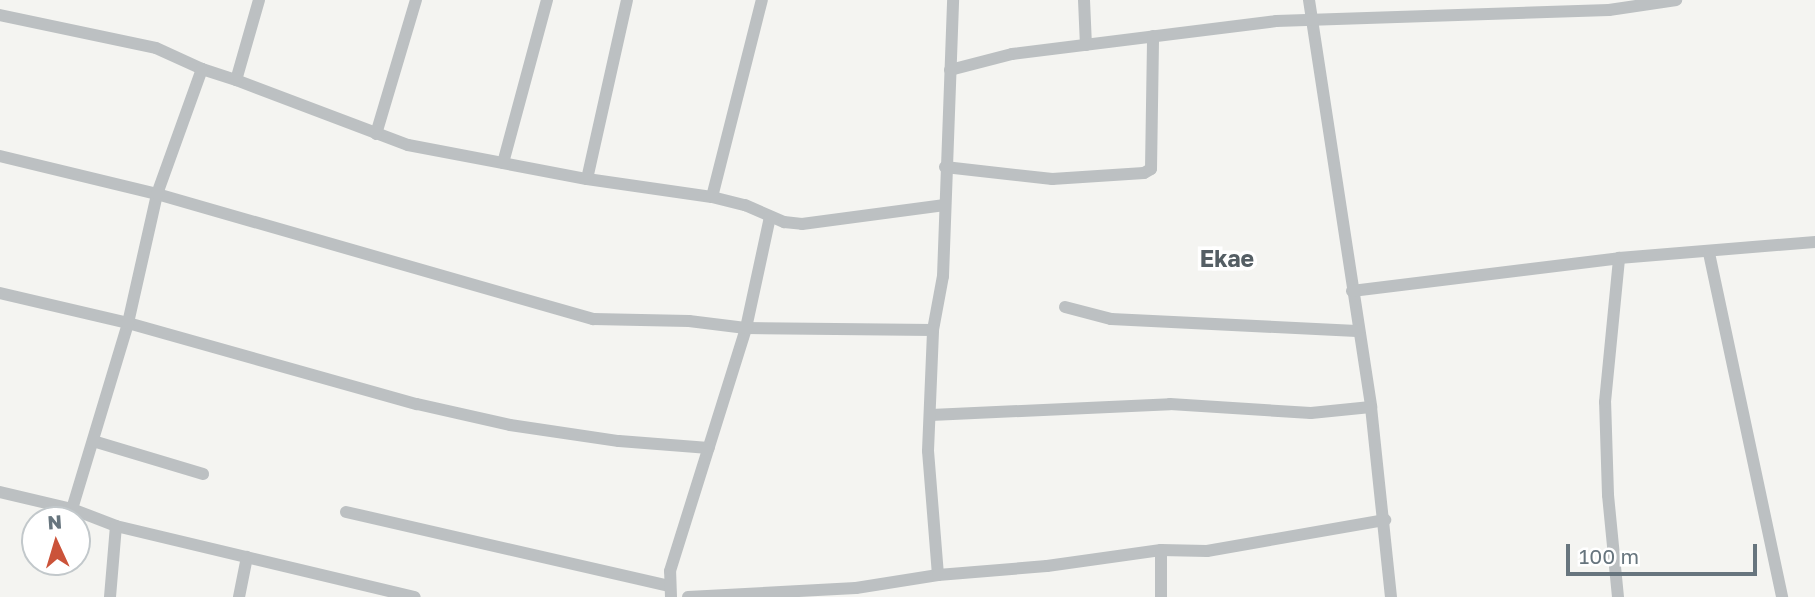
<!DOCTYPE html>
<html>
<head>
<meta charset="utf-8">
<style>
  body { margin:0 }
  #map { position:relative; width:1815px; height:597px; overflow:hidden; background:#f4f4f1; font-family:"Golos Text",sans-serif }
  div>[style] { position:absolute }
  .minor>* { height:12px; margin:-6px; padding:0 6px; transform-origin:6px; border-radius:6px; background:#bcc0c2 }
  span { translate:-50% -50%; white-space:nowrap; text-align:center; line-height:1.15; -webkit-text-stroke:7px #fff; paint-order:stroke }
  .quarter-label { font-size:23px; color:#545e64; font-weight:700 }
  .north { position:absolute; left:21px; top:506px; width:70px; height:70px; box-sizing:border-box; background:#fff; border:2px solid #c2c8cb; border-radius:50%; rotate:356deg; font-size:19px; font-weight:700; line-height:28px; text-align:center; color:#67757e }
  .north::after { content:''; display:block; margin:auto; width:24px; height:32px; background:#cb533a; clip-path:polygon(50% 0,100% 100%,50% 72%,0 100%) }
  .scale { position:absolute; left:1566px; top:544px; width:191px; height:32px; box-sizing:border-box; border:4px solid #67757e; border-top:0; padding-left:9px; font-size:21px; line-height:24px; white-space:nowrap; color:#67757e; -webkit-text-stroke:5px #fff; paint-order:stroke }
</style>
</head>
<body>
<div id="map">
  <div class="minor">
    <i style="left:259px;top:0;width:83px;rotate:106deg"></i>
    <i style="left:236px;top:80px;width:184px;rotate:20.7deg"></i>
    <i style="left:408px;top:145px;width:182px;rotate:10.8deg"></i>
    <i style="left:587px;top:179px;width:126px;rotate:8.2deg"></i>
    <i style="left:712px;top:197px;width:34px;rotate:14deg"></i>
    <i style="left:745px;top:205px;width:43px;rotate:23.6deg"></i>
    <i style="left:784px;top:222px;width:18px;rotate:6deg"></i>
    <i style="left:802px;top:224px;width:144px;rotate:-7.6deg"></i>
    <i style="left:1084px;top:0;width:45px;rotate:87.5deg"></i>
    <i style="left:1309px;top:0;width:412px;rotate:81.3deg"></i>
    <i style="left:1371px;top:407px;width:191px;rotate:84deg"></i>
    <i style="left:0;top:15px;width:159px;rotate:11.9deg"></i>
    <i style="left:156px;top:48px;width:51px;rotate:24.5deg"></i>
    <i style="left:202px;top:69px;width:36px;rotate:18deg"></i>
    <i style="left:950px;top:70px;width:64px;rotate:-14.5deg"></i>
    <i style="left:1012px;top:54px;width:266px;rotate:-7.1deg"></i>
    <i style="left:1276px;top:21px;width:333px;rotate:-1.9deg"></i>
    <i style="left:1609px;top:10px;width:68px;rotate:-8.5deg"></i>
    <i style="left:376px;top:134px;width:140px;rotate:-73.4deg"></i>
    <i style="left:0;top:156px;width:162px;rotate:13.6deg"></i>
    <i style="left:157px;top:194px;width:454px;rotate:16deg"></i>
    <i style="left:593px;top:319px;width:96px;rotate:1.2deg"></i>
    <i style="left:689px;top:321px;width:57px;rotate:7deg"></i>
    <i style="left:746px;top:328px;width:187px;rotate:0.6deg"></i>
    <i style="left:503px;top:163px;width:169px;rotate:-74.9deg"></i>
    <i style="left:945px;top:167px;width:108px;rotate:6.4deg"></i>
    <i style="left:1052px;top:179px;width:92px;rotate:-3.7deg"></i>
    <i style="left:1144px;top:173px;width:8px;rotate:-30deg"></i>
    <i style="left:1151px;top:169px;width:133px;rotate:-89.1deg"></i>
    <i style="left:587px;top:179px;width:183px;rotate:-77.4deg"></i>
    <i style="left:712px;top:197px;width:203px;rotate:-75.8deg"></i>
    <i style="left:1709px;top:253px;width:352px;rotate:78deg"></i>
    <i style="left:1352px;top:291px;width:269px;rotate:-7deg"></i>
    <i style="left:1619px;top:258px;width:197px;rotate:-4.7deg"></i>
    <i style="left:0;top:293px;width:131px;rotate:13.2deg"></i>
    <i style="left:128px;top:323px;width:300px;rotate:15.7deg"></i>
    <i style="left:417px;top:404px;width:95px;rotate:12.7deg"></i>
    <i style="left:510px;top:425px;width:110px;rotate:8.4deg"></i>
    <i style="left:619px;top:441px;width:90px;rotate:4.4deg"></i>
    <i style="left:1065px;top:307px;width:48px;rotate:14.6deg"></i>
    <i style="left:1111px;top:319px;width:246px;rotate:2.8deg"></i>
    <i style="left:931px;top:415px;width:239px;rotate:-2.6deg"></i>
    <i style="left:1170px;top:404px;width:141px;rotate:3.7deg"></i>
    <i style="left:1311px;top:413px;width:60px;rotate:-5.7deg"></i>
    <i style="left:93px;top:441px;width:115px;rotate:16.7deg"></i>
    <i style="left:0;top:492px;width:74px;rotate:13.3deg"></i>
    <i style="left:72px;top:509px;width:47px;rotate:21.1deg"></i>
    <i style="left:116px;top:526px;width:307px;rotate:13.4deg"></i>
    <i style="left:72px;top:509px;width:194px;rotate:-73.2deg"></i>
    <i style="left:128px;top:323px;width:132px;rotate:-77.3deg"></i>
    <i style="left:157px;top:194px;width:133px;rotate:-70.2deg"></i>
    <i style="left:346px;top:512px;width:330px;rotate:12.9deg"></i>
    <i style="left:1161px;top:550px;width:47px;rotate:90deg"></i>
    <i style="left:938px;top:575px;width:124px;rotate:-94.6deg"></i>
    <i style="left:928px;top:451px;width:121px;rotate:-87.6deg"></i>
    <i style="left:933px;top:330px;width:55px;rotate:-79.5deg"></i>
    <i style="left:943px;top:276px;width:276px;rotate:-87.9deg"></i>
    <i style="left:110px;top:597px;width:71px;rotate:-85.2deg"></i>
    <i style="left:239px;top:597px;width:41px;rotate:-78.7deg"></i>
    <i style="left:671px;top:597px;width:26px;rotate:-92deg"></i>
    <i style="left:670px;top:571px;width:255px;rotate:-72.6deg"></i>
    <i style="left:746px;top:328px;width:114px;rotate:-77.8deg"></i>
    <i style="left:688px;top:597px;width:168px;rotate:-3.1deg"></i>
    <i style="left:856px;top:588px;width:83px;rotate:-9deg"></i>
    <i style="left:938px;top:575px;width:109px;rotate:-4.7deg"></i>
    <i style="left:1047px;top:566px;width:115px;rotate:-8deg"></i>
    <i style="left:1161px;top:550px;width:46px;rotate:1.2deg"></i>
    <i style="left:1207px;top:551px;width:181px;rotate:-9.9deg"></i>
    <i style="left:1618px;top:597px;width:102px;rotate:-95.6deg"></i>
    <i style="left:1608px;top:495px;width:93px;rotate:-91.8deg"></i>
    <i style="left:1605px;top:402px;width:145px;rotate:-84.4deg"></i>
  </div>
  <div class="quarter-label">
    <span style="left:1227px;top:258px">Ekae</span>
  </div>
  <div class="north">N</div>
  <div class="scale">100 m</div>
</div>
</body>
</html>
